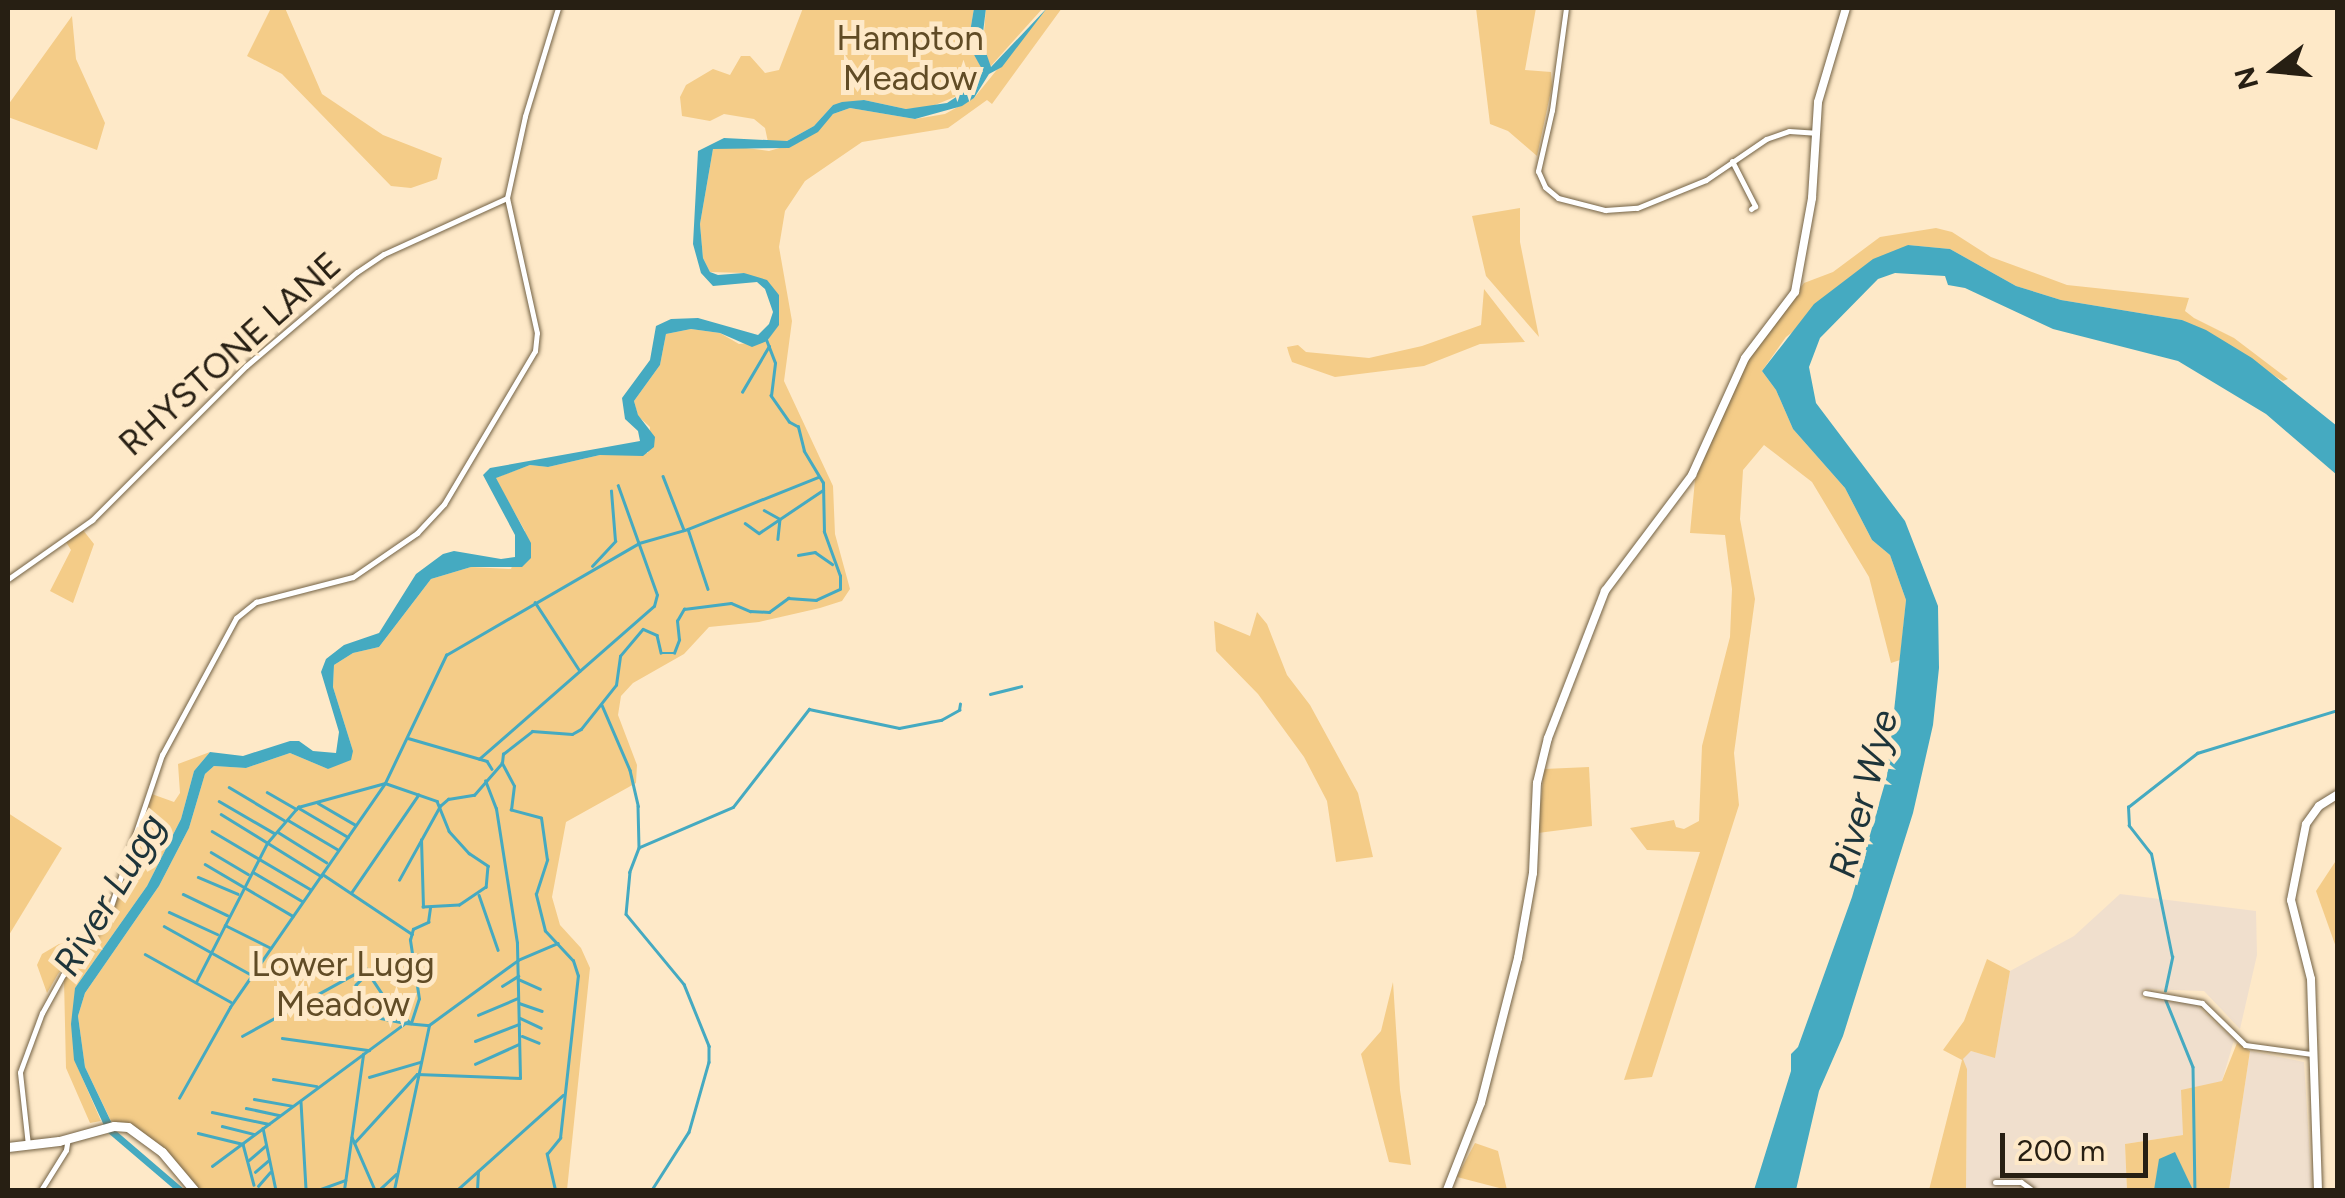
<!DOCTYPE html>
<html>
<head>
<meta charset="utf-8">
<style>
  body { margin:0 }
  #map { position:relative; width:2345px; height:1198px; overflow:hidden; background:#fee9c8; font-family:Figtree,sans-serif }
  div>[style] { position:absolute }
  .industrial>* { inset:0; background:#f0dfcd }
  .green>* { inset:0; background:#f4cc88 }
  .water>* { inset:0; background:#45aac1 }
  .stream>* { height:2.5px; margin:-1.25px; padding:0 1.25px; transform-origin:1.25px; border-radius:1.25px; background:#45aac1 }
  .roads { filter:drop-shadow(0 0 2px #736245) drop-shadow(0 0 2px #736245) }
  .minor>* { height:5px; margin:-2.5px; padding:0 2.5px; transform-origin:2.5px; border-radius:2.5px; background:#fff }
  .major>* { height:8px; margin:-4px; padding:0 4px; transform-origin:4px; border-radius:4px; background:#fff }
  .highway>* { height:9px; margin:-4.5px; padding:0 4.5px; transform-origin:4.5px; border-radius:4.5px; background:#fff }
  span { translate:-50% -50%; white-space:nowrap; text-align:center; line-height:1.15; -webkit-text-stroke:10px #fee9c8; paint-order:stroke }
  .park-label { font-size:35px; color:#614c26 }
  .street-label { font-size:35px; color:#271f13 }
  .water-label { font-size:38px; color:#1d343a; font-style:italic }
  .frame { position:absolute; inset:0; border:10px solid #271f13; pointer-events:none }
  .north { position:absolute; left:2225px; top:20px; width:100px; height:100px; -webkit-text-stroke:8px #fee9c8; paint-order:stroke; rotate:254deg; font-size:28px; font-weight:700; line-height:40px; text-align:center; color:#271f13 }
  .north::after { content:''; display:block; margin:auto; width:35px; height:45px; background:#271f13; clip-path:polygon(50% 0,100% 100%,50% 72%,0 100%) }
  .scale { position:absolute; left:2000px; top:1133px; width:148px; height:45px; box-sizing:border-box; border:5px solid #271f13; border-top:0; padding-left:12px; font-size:30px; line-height:35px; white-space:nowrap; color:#271f13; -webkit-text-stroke:8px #fee9c8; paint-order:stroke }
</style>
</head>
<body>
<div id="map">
  <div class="industrial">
    <i style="clip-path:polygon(2120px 894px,2256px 911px,2257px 955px,2240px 1029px,2204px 991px,2144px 989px,2142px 999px,2195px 1004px,2234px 1040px,2222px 1081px,2183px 1135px,2125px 1144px,2127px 1190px,1966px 1190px,1967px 1069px,1962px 1059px,1971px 1051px,1995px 1057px,2010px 971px,2074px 936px)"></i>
    <i style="clip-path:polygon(2250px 1051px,2304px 1062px,2312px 1190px,2229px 1190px)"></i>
  </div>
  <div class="green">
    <i style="clip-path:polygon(271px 8px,285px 8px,322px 94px,383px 135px,442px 158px,437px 179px,411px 188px,391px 186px,282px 74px,247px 56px)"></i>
    <i style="clip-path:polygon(803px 8px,974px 8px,968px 44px,983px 70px,976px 84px,962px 94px,930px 107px,906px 109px,864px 100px,833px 105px,814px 126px,787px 141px,768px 142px,765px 128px,754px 119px,724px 114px,710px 121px,682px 116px,680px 97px,686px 85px,713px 69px,730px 75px,741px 56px,750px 56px,765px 73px,779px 70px)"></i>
    <i style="clip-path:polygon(986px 8px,1043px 8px,990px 67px,983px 44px)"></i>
    <i style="clip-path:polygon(1047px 8px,1062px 8px,992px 104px,987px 100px,948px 128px,862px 142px,805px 181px,785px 211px,779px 247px,792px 321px,784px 381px,833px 486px,835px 534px,850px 589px,842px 601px,820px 608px,759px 622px,709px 627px,684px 654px,633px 683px,621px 696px,618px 715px,637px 765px,636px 783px,566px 822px,552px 897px,560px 925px,581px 948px,590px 968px,567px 1190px,196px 1190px,158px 1144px,132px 1125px,111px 1121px,85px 1067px,78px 1016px,85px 993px,159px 886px,189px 828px,205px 774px,214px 766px,246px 768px,290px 753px,328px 769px,353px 751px,333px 687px,334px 665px,353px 653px,379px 647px,431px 579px,471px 567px,511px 569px,525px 531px,495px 478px,530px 465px,548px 467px,600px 455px,648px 453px,650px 427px,638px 416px,634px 401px,660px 365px,666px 334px,691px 329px,720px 333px,739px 344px,768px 341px,779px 295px,744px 273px,710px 272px,703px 258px,700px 224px,713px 149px,730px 146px,769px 151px,800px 142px,833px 114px,850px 108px,915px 119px,945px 114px,974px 98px)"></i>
    <i style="clip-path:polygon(1476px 8px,1536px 8px,1525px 70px,1551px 72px,1552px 86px,1537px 156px,1508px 131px,1490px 124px)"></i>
    <i style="clip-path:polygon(72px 16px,76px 59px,105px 123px,97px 150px,8px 117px,8px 105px)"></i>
    <i style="clip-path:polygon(1520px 208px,1520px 242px,1539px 337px,1486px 276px,1472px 216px)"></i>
    <i style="clip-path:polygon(1936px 228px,1952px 232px,1991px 257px,2067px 285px,2189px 298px,2185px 311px,2194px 318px,2234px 338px,2288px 379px,2283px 381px,2182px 320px,2061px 300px,2016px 286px,1950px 249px,1908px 245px,1786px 337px,1762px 371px,1776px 390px,1793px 429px,1845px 488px,1872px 540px,1890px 555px,1906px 600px,1900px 660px,1891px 663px,1869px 577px,1812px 482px,1764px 445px,1743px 470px,1740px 519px,1755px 599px,1734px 753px,1739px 805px,1652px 1077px,1624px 1080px,1700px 852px,1647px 850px,1630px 828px,1674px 820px,1676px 827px,1684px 829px,1699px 821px,1702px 746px,1730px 637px,1732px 589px,1725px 535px,1690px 533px,1695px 480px,1746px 361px,1804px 283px,1833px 272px,1880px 237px)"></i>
    <i style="clip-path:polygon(1484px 289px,1525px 342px,1480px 344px,1424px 366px,1335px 377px,1292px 362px,1289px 354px,1287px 347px,1298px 345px,1306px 352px,1369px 358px,1422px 346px,1481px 325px)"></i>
    <i style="clip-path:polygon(83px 530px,94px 544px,73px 603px,50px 591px,71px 550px,66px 542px)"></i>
    <i style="clip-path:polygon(1257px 612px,1267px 624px,1287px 675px,1310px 705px,1358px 793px,1373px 857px,1336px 862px,1327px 801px,1304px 757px,1258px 694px,1216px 651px,1214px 621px,1250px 636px)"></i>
    <i style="clip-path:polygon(210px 752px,194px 771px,181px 819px,147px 886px,75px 988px,74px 1059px,101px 1121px,90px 1123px,66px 1068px,64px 980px,111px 914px,149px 793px,174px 802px,180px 793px,178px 764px)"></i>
    <i style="clip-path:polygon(1589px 767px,1592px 826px,1538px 833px,1544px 769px)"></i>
    <i style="clip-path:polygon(8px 813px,62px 848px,9px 935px,8px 933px)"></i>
    <i style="clip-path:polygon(2337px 859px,2337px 950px,2316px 891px)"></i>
    <i style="clip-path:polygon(87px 940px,58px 974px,47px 993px,37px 965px,42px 954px,59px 944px)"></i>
    <i style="clip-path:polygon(1987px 959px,2010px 971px,1995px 1058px,1971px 1051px,1963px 1059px,1967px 1069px,1966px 1190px,1929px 1190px,1962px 1060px,1943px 1050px,1964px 1021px)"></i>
    <i style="clip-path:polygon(1393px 982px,1400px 1090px,1411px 1165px,1389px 1162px,1361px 1054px,1381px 1031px)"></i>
    <i style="clip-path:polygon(2237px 1043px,2250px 1051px,2229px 1190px,2127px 1190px,2125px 1144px,2183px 1135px,2181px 1090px,2222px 1081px)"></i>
    <i style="clip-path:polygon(1475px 1143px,1498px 1151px,1507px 1190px,1457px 1177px)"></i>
  </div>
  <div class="water">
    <i style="clip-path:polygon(974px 8px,986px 8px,982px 41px,991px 67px,1047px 8px,1002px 67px,989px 74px,974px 98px,962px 106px,915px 119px,850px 108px,833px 114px,818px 132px,789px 148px,713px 149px,700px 224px,703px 258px,710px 272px,718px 275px,744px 273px,767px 280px,779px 295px,779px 325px,767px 341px,752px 347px,720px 333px,691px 329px,666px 334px,660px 365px,634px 401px,638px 415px,655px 437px,654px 447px,643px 456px,600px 455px,548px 467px,530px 465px,496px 478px,531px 543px,531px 558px,522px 567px,471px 567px,431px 579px,379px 647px,353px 653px,334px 665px,333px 687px,353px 751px,351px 760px,328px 769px,290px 753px,246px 768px,214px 766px,205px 774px,189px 828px,159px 886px,85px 993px,78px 1016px,85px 1067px,115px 1130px,185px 1190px,175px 1190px,107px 1132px,74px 1060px,71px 1024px,75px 988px,147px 886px,181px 819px,194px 771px,210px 752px,243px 756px,290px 741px,299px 741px,313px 751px,336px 753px,339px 732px,321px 672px,326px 659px,344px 645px,379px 633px,416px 574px,443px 554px,454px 551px,501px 559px,515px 557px,515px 535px,483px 475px,490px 468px,640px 441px,638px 431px,625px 419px,622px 398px,650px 360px,656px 326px,671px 319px,698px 318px,758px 335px,769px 324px,773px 312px,765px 289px,757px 282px,713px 286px,701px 273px,693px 244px,698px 151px,724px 138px,787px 141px,814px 126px,833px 105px,842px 102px,864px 100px,906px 109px,947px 103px,976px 84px,983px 71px,968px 44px)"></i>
    <i style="clip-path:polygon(1908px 245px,1950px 249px,2016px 286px,2061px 300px,2182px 320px,2206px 330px,2252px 358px,2337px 426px,2337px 475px,2266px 414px,2178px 361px,2053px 329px,1965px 288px,1948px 285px,1945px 276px,1895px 273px,1878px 279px,1820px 338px,1809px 367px,1816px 403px,1905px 521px,1938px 606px,1939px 668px,1933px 725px,1913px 813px,1843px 1036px,1819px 1091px,1796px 1190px,1754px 1190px,1791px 1071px,1791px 1054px,1798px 1047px,1852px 897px,1887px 776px,1906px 600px,1890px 555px,1872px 540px,1845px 488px,1793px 429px,1776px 390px,1762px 371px,1814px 304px,1873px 259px)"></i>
    <i style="clip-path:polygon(2175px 1152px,2193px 1190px,2154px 1190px,2159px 1159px)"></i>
  </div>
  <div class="stream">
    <i style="left:742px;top:392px;width:53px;rotate:-59.6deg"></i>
    <i style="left:663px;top:476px;width:58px;rotate:68.7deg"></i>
    <i style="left:764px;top:510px;width:18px;rotate:29deg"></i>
    <i style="left:780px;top:519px;width:20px;rotate:96deg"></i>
    <i style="left:745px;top:523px;width:17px;rotate:36deg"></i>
    <i style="left:759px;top:533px;width:77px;rotate:-33.9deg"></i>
    <i style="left:688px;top:529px;width:63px;rotate:71.6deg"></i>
    <i style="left:798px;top:555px;width:17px;rotate:-10deg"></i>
    <i style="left:815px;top:552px;width:21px;rotate:35deg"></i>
    <i style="left:592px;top:566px;width:34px;rotate:-47deg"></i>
    <i style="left:615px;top:541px;width:50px;rotate:-94.6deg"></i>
    <i style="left:535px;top:602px;width:82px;rotate:56.9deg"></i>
    <i style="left:990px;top:694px;width:32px;rotate:-14deg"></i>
    <i style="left:602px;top:705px;width:71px;rotate:66.7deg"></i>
    <i style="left:630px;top:770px;width:37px;rotate:77deg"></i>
    <i style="left:638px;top:806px;width:42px;rotate:88.6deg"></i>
    <i style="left:639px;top:848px;width:26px;rotate:111deg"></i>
    <i style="left:630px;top:872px;width:42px;rotate:95.4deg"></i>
    <i style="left:626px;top:914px;width:91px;rotate:50.4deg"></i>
    <i style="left:684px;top:984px;width:67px;rotate:68deg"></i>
    <i style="left:709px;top:1046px;width:16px;rotate:90deg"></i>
    <i style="left:709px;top:1062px;width:73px;rotate:105.9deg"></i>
    <i style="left:689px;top:1132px;width:69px;rotate:122.5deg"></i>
    <i style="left:408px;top:738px;width:82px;rotate:16.2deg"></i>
    <i style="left:487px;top:761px;width:9px;rotate:58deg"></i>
    <i style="left:479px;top:759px;width:232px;rotate:-41.2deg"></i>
    <i style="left:654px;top:606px;width:11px;rotate:-75deg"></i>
    <i style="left:657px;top:595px;width:116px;rotate:-109.7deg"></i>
    <i style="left:229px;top:787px;width:64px;rotate:31deg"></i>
    <i style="left:267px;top:792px;width:34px;rotate:30deg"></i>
    <i style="left:219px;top:801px;width:64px;rotate:30.2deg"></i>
    <i style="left:318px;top:803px;width:42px;rotate:30.3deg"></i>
    <i style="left:299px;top:808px;width:57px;rotate:30.6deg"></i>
    <i style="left:221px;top:814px;width:118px;rotate:31.8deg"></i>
    <i style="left:288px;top:820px;width:57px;rotate:30.6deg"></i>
    <i style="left:212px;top:831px;width:114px;rotate:30.6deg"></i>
    <i style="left:278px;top:832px;width:57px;rotate:32deg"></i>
    <i style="left:640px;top:847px;width:101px;rotate:-23.3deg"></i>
    <i style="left:733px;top:807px;width:124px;rotate:-52.2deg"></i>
    <i style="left:809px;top:709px;width:92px;rotate:11.9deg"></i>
    <i style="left:899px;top:728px;width:43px;rotate:-10.8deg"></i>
    <i style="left:941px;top:720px;width:21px;rotate:-29deg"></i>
    <i style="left:959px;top:710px;width:6px;rotate:-81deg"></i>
    <i style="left:211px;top:852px;width:43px;rotate:30.7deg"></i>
    <i style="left:205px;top:864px;width:102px;rotate:30.6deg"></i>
    <i style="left:253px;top:872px;width:57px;rotate:30.6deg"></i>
    <i style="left:324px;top:875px;width:106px;rotate:33.8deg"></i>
    <i style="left:198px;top:877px;width:43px;rotate:23deg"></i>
    <i style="left:399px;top:880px;width:85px;rotate:-61deg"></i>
    <i style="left:440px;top:806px;width:11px;rotate:-41deg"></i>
    <i style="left:448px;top:799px;width:26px;rotate:-9deg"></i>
    <i style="left:474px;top:795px;width:41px;rotate:-48.9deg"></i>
    <i style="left:351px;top:893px;width:119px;rotate:-55.6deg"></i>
    <i style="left:183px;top:894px;width:49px;rotate:25.5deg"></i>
    <i style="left:479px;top:895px;width:58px;rotate:70.9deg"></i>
    <i style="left:169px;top:912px;width:53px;rotate:24.6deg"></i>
    <i style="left:225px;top:925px;width:51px;rotate:26.6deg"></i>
    <i style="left:164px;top:926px;width:98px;rotate:29.2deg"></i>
    <i style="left:145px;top:954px;width:98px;rotate:29.2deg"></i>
    <i style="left:366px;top:975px;width:14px;rotate:135deg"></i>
    <i style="left:356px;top:985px;width:30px;rotate:57deg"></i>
    <i style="left:518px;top:979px;width:24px;rotate:24deg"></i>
    <i style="left:196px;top:982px;width:156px;rotate:-62.9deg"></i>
    <i style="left:267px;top:843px;width:48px;rotate:-49.3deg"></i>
    <i style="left:298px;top:807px;width:90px;rotate:-15.4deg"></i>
    <i style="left:385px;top:783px;width:142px;rotate:-64.5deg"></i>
    <i style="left:446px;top:655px;width:223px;rotate:-30.1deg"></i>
    <i style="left:639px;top:543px;width:51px;rotate:-15.9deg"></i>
    <i style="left:688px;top:529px;width:140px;rotate:-21.8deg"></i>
    <i style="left:502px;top:986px;width:19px;rotate:-32deg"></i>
    <i style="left:2165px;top:991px;width:35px;rotate:-78deg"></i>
    <i style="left:2172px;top:957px;width:105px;rotate:-101.5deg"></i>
    <i style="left:2151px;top:854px;width:36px;rotate:-128deg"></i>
    <i style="left:2129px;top:826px;width:19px;rotate:-93deg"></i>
    <i style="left:2128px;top:807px;width:88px;rotate:-38deg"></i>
    <i style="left:2197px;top:753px;width:147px;rotate:-17deg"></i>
    <i style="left:2165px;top:998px;width:74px;rotate:67.9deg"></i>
    <i style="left:2193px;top:1067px;width:123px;rotate:89.1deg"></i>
    <i style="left:306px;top:1003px;width:101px;rotate:11.4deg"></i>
    <i style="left:519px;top:1003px;width:24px;rotate:19deg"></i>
    <i style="left:478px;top:1015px;width:43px;rotate:-23deg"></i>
    <i style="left:520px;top:1018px;width:23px;rotate:25deg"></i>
    <i style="left:242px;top:1036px;width:141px;rotate:-28.9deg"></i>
    <i style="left:365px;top:968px;width:43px;rotate:56.3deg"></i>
    <i style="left:389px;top:1004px;width:29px;rotate:41deg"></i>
    <i style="left:411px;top:1023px;width:25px;rotate:-72deg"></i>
    <i style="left:419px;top:999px;width:60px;rotate:-98.7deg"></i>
    <i style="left:410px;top:940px;width:11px;rotate:-75deg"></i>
    <i style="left:413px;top:929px;width:17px;rotate:-25deg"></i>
    <i style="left:428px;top:922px;width:15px;rotate:-82deg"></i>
    <i style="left:522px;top:1036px;width:18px;rotate:22deg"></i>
    <i style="left:282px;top:1038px;width:88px;rotate:7.9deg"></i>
    <i style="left:475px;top:1041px;width:47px;rotate:-21.1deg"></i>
    <i style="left:475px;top:1064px;width:48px;rotate:-24.4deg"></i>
    <i style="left:369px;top:1077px;width:53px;rotate:-16.4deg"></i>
    <i style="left:273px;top:1079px;width:44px;rotate:9.2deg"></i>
    <i style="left:179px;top:1098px;width:104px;rotate:-60.7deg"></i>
    <i style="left:230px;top:1007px;width:272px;rotate:-55.3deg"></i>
    <i style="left:385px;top:783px;width:55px;rotate:19.1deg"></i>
    <i style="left:437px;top:801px;width:32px;rotate:68deg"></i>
    <i style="left:449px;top:831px;width:30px;rotate:48deg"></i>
    <i style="left:469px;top:853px;width:23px;rotate:34deg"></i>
    <i style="left:488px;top:866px;width:21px;rotate:95deg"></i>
    <i style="left:486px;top:887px;width:32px;rotate:146deg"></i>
    <i style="left:459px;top:905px;width:36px;rotate:177deg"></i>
    <i style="left:423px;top:907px;width:67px;rotate:-91.7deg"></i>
    <i style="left:254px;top:1099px;width:39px;rotate:10deg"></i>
    <i style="left:301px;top:1102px;width:88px;rotate:86.7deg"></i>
    <i style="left:246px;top:1108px;width:34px;rotate:12deg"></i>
    <i style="left:212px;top:1112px;width:58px;rotate:11.9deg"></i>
    <i style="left:222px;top:1126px;width:33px;rotate:14deg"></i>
    <i style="left:263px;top:1128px;width:63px;rotate:78.2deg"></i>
    <i style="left:198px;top:1133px;width:46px;rotate:13.7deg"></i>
    <i style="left:243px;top:1144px;width:42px;rotate:75deg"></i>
    <i style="left:352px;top:1137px;width:58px;rotate:66.5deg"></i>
    <i style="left:354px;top:1143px;width:93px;rotate:-47.6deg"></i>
    <i style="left:417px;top:1074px;width:103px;rotate:2.2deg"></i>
    <i style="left:520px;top:1078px;width:135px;rotate:-91.3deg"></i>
    <i style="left:517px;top:943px;width:136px;rotate:-98.9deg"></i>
    <i style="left:496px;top:809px;width:30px;rotate:-111deg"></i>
    <i style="left:249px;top:1160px;width:21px;rotate:-41deg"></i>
    <i style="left:212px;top:1166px;width:240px;rotate:-36.5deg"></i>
    <i style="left:405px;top:1023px;width:24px;rotate:5deg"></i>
    <i style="left:429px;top:1025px;width:110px;rotate:-36.1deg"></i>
    <i style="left:518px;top:960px;width:43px;rotate:-23deg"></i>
    <i style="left:255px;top:1172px;width:18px;rotate:-41deg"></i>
    <i style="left:258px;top:1186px;width:18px;rotate:-49deg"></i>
    <i style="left:318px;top:1190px;width:29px;rotate:-20deg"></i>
    <i style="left:344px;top:1190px;width:137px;rotate:-82deg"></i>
    <i style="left:379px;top:1190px;width:23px;rotate:-43deg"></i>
    <i style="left:394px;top:1190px;width:168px;rotate:-78deg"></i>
    <i style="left:457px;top:1190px;width:142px;rotate:-41.9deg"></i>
    <i style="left:477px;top:1190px;width:18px;rotate:-87deg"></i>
    <i style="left:555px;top:1190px;width:37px;rotate:-103deg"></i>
    <i style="left:547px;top:1154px;width:21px;rotate:-51deg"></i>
    <i style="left:560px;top:1138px;width:163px;rotate:-83.7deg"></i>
    <i style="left:578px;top:976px;width:16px;rotate:-108deg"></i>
    <i style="left:573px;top:961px;width:41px;rotate:-133deg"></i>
    <i style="left:545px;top:931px;width:38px;rotate:-104deg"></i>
    <i style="left:536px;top:894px;width:36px;rotate:-72deg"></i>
    <i style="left:547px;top:860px;width:42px;rotate:-98.1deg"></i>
    <i style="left:541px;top:818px;width:31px;rotate:-165deg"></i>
    <i style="left:511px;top:810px;width:24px;rotate:-83deg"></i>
    <i style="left:514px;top:786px;width:26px;rotate:-118deg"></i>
    <i style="left:502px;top:763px;width:9px;rotate:-84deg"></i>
    <i style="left:503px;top:754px;width:37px;rotate:-38deg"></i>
    <i style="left:532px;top:731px;width:40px;rotate:4.3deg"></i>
    <i style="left:572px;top:734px;width:10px;rotate:-29deg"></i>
    <i style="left:581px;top:729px;width:56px;rotate:-51.5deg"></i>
    <i style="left:616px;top:685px;width:29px;rotate:-82deg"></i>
    <i style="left:620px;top:656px;width:35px;rotate:-50deg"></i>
    <i style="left:643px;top:629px;width:15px;rotate:23deg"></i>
    <i style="left:657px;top:635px;width:18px;rotate:77deg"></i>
    <i style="left:661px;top:653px;width:13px"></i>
    <i style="left:674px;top:653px;width:14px;rotate:-69deg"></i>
    <i style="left:679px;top:640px;width:19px;rotate:-96deg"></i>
    <i style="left:677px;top:621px;width:14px;rotate:-60deg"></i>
    <i style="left:684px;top:609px;width:47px;rotate:-7.3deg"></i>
    <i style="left:731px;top:603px;width:21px;rotate:23deg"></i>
    <i style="left:750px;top:611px;width:19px;rotate:3deg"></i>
    <i style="left:769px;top:612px;width:24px;rotate:-36deg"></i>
    <i style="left:788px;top:598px;width:28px;rotate:4deg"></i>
    <i style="left:816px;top:600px;width:26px;rotate:-25deg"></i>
    <i style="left:840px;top:589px;width:13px;rotate:-90deg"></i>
    <i style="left:840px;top:576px;width:47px;rotate:-110deg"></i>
    <i style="left:824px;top:532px;width:49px;rotate:-91.2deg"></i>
    <i style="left:823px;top:483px;width:37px;rotate:-121deg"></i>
    <i style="left:804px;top:451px;width:25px;rotate:-104deg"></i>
    <i style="left:798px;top:427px;width:10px;rotate:-151deg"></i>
    <i style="left:789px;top:422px;width:32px;rotate:-125deg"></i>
    <i style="left:771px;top:396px;width:33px;rotate:-83deg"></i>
    <i style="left:775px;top:363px;width:26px;rotate:-111deg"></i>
  </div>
  <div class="roads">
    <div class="minor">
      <i style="left:1566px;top:8px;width:103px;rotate:97.8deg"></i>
      <i style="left:1552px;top:110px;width:63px;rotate:102.9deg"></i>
      <i style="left:1538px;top:171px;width:17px;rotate:66deg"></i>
      <i style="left:1545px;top:187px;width:17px;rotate:40deg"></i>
      <i style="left:1558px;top:198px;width:49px;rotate:14.3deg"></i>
      <i style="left:1605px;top:210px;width:32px;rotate:-4deg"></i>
      <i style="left:1637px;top:208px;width:74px;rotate:-22.1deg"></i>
      <i style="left:1706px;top:180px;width:73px;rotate:-34.3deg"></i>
      <i style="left:1766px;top:139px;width:24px;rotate:-19deg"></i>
      <i style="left:1789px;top:131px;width:26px;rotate:4deg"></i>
      <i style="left:1732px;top:161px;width:51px;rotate:62.9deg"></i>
      <i style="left:1755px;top:206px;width:5px;rotate:143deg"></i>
      <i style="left:8px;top:579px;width:103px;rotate:-35.1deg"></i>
      <i style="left:92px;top:520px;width:218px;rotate:-45deg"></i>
      <i style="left:246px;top:366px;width:145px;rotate:-40.3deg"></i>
      <i style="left:357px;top:272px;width:32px;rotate:-34deg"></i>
      <i style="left:384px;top:254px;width:135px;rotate:-24.5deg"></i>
      <i style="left:2145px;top:993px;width:58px;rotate:10deg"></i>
      <i style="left:2202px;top:1003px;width:60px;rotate:44.3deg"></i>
      <i style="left:2245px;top:1045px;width:68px;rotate:7.7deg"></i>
      <i style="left:28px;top:1145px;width:73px;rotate:-96.3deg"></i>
      <i style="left:20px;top:1072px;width:63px;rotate:-69.6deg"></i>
      <i style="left:42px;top:1013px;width:43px;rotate:-61.1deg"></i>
      <i style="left:63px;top:975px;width:75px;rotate:-53.1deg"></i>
      <i style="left:108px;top:915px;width:169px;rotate:-71.4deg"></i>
      <i style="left:162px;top:755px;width:156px;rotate:-61.6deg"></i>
      <i style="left:236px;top:618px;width:26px;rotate:-39deg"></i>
      <i style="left:256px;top:602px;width:100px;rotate:-14.5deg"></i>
      <i style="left:353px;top:577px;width:78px;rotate:-34.5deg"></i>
      <i style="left:417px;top:533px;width:40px;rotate:-47deg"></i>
      <i style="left:444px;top:504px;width:178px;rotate:-59.3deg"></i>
      <i style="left:535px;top:351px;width:18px;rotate:-84deg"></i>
      <i style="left:537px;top:333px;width:138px;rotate:-102.5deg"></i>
      <i style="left:507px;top:198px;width:84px;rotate:-77.6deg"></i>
      <i style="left:525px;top:116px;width:113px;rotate:-73deg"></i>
      <i style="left:1995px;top:1182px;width:26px"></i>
      <i style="left:2021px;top:1182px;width:14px;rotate:36deg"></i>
      <i style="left:41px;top:1190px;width:47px;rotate:-58deg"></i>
      <i style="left:66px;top:1150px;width:12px;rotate:-81deg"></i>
    </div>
    <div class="major">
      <i style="left:1447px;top:1190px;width:93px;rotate:-68.7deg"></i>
      <i style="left:1481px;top:1103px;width:150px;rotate:-75.7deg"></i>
      <i style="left:1518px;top:958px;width:86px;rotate:-80deg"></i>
      <i style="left:1533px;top:873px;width:90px;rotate:-87.5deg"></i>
      <i style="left:1537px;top:783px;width:46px;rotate:-76.3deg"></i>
      <i style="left:1548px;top:738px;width:158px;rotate:-68.8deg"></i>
      <i style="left:1605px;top:591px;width:145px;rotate:-53.1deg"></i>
      <i style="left:1692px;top:475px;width:128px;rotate:-65.6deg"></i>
      <i style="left:1745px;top:358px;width:83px;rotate:-52.9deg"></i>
      <i style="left:1795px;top:292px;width:96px;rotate:-79.7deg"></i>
      <i style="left:1812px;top:198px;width:96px;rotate:-86.4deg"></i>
      <i style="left:1818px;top:102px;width:98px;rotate:-73.4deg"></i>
      <i style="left:2318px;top:1190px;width:211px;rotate:-91.9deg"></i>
      <i style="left:2311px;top:979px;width:81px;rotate:-104.2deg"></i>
      <i style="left:2291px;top:900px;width:77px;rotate:-78.8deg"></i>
      <i style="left:2306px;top:824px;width:22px;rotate:-54deg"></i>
      <i style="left:2319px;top:806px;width:22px;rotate:-32deg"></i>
    </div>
    <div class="highway">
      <i style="left:8px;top:1147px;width:51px;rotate:-6.7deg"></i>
      <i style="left:59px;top:1141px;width:57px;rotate:-15.3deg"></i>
      <i style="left:114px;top:1126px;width:14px;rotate:4deg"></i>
      <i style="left:128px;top:1127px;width:42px;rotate:36.3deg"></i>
      <i style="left:162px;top:1152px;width:50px;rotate:49.9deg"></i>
    </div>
  </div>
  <div class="park-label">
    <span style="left:910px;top:58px">Hampton<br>Meadow</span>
    <span style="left:343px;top:984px">Lower Lugg<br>Meadow</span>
  </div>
  <div class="street-label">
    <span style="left:230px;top:354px;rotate:-42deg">RHYSTONE LANE</span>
  </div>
  <div class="water-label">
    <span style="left:1864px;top:794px;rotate:-75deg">River Wye</span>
    <span style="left:110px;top:895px;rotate:-59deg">River Lugg</span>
  </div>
  <div class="frame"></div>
  <div class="north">N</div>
  <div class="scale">200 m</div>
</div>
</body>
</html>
